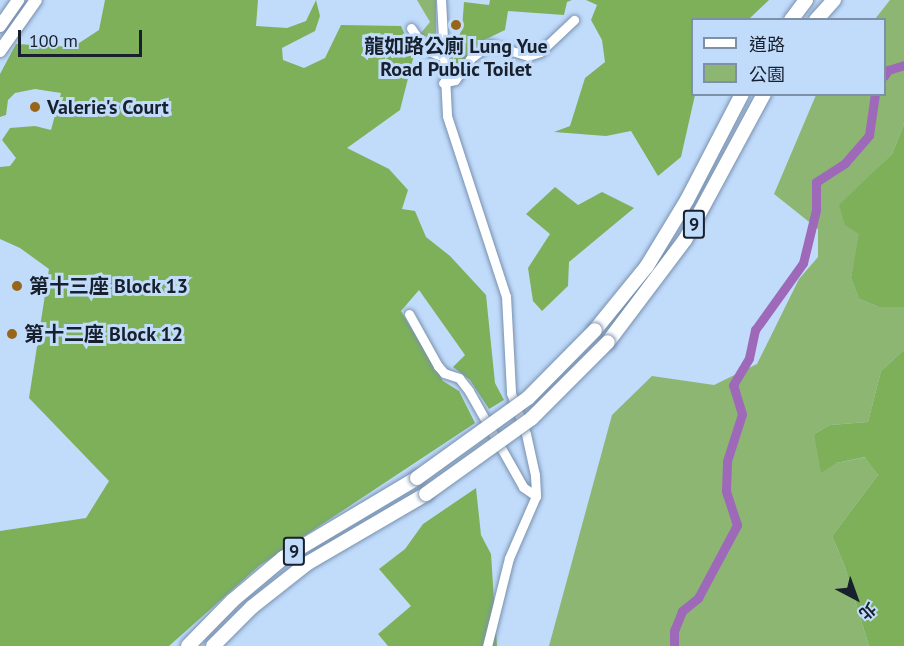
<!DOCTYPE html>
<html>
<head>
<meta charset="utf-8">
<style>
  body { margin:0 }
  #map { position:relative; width:904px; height:646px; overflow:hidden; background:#c1dbfb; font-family:"PT Sans","Noto Sans TC",sans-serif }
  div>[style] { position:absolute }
  .green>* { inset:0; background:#8eb673 }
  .forest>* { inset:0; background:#7eb05a }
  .canal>* { height:9px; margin:-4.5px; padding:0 4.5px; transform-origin:4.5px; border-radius:4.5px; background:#9d69b8 }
  .roads { filter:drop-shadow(0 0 2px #7890ae) drop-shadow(0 0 2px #7890ae) }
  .minor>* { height:9px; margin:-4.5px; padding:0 4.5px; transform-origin:4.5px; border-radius:4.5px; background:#fff }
  .major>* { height:12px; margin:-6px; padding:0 6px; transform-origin:6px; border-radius:6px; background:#fff }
  .highway>* { height:14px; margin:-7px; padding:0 7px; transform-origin:7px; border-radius:7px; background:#fff }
  .bridges { filter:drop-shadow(0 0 2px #7890ae) drop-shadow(0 0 2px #7890ae) }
  .highway-bridge>* { height:14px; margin:-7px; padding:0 7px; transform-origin:7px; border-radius:7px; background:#fff }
  .dots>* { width:16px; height:16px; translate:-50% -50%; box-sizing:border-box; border:3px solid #c1dbfb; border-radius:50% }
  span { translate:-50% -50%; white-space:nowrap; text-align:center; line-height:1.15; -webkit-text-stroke:6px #c1dbfb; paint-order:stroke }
  .shield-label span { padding:2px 4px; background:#c1dbfb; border:2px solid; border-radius:4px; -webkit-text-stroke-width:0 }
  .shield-label { font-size:18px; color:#17202c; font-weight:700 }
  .poi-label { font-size:20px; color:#17202c; font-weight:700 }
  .left { translate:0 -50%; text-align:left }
  .legend { position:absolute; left:691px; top:18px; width:195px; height:78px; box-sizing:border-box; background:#c1dbfb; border:2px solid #7d90a8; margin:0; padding:8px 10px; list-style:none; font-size:18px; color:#17202c }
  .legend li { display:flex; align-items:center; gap:12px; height:30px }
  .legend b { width:30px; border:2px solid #7d90a8 }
  .north { position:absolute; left:826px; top:568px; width:60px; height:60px; -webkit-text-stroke:4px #c1dbfb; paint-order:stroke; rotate:139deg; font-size:16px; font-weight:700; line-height:24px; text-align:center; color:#17202c }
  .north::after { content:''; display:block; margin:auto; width:21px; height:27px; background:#17202c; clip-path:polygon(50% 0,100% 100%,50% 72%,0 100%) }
  .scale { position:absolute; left:18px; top:30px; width:124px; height:27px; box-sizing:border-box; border:3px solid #17202c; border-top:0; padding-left:8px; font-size:18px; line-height:21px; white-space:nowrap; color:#17202c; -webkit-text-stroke:4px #c1dbfb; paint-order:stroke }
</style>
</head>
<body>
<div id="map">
  <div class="green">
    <i style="clip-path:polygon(417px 0,436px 0,436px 51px,430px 49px,420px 34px,430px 22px)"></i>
    <i style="clip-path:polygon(890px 0,904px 0,904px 124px,892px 154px,873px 173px,851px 278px,859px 299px,879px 307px,904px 307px,904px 350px,881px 371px,868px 422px,830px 425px,814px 434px,821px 459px,836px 463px,866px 457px,878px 475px,832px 536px,845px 567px,869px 646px,549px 646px,612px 415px,652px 376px,714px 385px,757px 364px,799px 279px,818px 257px,818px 229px,774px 194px,816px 95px,884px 94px,884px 20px,875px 19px)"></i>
  </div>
  <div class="forest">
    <i style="clip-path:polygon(105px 0,258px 0,256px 26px,287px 28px,306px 21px,316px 0,320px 16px,315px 31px,282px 48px,283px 60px,304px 68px,325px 58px,341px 25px,401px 26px,414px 55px,400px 110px,347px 148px,389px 169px,408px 190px,402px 209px,415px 211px,426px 237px,450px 256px,486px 295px,495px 383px,504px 400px,489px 409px,470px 380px,453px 367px,465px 355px,419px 290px,401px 311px,443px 381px,459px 391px,475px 423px,259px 566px,169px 646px,0 646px,0 531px,86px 518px,109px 481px,29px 398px,49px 269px,20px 248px,0 239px,0 167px,10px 166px,16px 158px,2px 140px,10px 128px,35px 126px,51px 130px,61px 93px,35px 89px,15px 93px,8px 100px,6px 115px,0 117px,0 74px,16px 44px,73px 47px,99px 30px)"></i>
    <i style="clip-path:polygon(490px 0,572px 0,567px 2px,564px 15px,508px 11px,505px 30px,480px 42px,455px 72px,451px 55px,462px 29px,464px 2px,489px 5px)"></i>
    <i style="clip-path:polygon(586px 0,769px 0,749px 19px,692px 20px,695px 95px,681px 157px,658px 176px,631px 131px,606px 136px,554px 132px,570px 126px,585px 78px,605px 62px,602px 40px,591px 20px,597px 5px)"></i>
    <i style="clip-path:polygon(904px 124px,904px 307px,879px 307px,859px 299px,851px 278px,859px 234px,845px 225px,839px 205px,892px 154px)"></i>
    <i style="clip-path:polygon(555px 187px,578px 205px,602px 192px,634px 208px,569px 262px,568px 286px,542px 311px,533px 301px,528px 268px,550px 234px,526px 214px)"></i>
    <i style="clip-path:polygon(904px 350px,904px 646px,869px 646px,845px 567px,832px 536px,878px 475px,865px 457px,836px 463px,821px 473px,814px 434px,830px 425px,868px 422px,881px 371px)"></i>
    <i style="clip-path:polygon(476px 488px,481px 535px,491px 554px,497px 646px,388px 646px,378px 634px,411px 606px,379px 569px,405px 549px,423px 524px)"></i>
  </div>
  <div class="canal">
    <i style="left:884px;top:76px;width:7px;rotate:-56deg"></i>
    <i style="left:888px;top:70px;width:17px;rotate:-17deg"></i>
    <i style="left:674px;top:646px;width:15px;rotate:-90deg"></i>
    <i style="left:674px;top:631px;width:22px;rotate:-68deg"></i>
    <i style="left:682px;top:611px;width:21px;rotate:-39deg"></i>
    <i style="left:698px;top:598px;width:83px;rotate:-61.9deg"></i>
    <i style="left:737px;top:525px;width:36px;rotate:-108deg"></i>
    <i style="left:726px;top:491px;width:30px;rotate:-88deg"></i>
    <i style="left:727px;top:461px;width:49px;rotate:-72.3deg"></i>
    <i style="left:742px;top:414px;width:30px;rotate:-107deg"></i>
    <i style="left:733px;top:385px;width:31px;rotate:-59deg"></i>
    <i style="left:749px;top:358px;width:29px;rotate:-78deg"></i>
    <i style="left:755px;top:330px;width:82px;rotate:-54.4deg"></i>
    <i style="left:803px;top:263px;width:55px;rotate:-76.2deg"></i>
    <i style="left:816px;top:210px;width:28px;rotate:-90deg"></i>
    <i style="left:816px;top:182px;width:35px;rotate:-33deg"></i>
    <i style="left:845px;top:163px;width:37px;rotate:-49deg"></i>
    <i style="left:869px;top:135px;width:41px;rotate:-81.7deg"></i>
  </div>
  <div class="roads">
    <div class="minor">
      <i style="left:441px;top:0;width:116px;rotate:87deg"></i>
      <i style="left:447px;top:116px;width:189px;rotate:71.9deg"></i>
      <i style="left:506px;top:296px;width:97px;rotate:87deg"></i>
      <i style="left:511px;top:393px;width:44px;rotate:69.9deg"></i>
      <i style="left:526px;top:434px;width:42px;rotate:77.6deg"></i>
      <i style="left:535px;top:475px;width:21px;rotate:87deg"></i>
      <i style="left:536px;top:496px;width:68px;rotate:113.5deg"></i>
      <i style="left:509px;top:558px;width:91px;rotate:104deg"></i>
      <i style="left:411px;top:28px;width:27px;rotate:56deg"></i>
      <i style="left:426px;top:50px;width:17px;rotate:21deg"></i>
      <i style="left:443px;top:83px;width:12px;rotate:-14deg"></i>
      <i style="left:455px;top:80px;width:26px;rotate:-54deg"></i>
      <i style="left:470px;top:59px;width:24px;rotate:-38deg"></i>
      <i style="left:489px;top:44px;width:41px;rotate:17.1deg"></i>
      <i style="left:528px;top:56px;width:13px;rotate:-18deg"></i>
      <i style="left:540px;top:52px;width:47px;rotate:-43.3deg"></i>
      <i style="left:409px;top:314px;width:60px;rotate:60.9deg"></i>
      <i style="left:438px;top:366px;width:9px;rotate:49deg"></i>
      <i style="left:444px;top:373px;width:16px;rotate:18deg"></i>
      <i style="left:459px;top:378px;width:16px;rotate:52deg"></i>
      <i style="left:469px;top:391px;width:110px;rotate:60.6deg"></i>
      <i style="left:523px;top:487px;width:16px;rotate:35deg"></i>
    </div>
    <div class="major">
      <i style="left:0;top:26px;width:32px;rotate:-55deg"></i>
      <i style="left:0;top:51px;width:62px;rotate:-54.8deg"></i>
    </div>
    <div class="highway">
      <i style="left:791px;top:20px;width:25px;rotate:-53deg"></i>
      <i style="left:816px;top:20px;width:27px;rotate:-48deg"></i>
      <i style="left:595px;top:330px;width:82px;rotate:-50.9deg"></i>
      <i style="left:647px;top:266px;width:77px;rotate:-58.8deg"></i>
      <i style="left:687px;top:200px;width:119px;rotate:-62.6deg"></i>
      <i style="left:608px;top:342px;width:128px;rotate:-53deg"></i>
      <i style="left:685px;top:240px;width:166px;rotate:-61.6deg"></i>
      <i style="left:188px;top:646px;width:63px;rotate:-45.6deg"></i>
      <i style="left:232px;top:601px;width:67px;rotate:-40.1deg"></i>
      <i style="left:283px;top:558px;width:156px;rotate:-30.8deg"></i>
      <i style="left:213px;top:646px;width:55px;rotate:-45deg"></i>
      <i style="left:252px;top:607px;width:71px;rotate:-38.2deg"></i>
      <i style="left:308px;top:563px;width:137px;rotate:-30.3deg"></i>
    </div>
  </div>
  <div class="bridges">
    <div class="highway-bridge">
      <i style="left:417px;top:478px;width:137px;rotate:-35.8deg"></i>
      <i style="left:528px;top:398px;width:95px;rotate:-45.4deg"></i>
      <i style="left:426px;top:494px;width:130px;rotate:-35.6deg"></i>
      <i style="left:532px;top:418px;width:107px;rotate:-45deg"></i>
    </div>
  </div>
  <div class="dots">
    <i style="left:456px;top:25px;background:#976618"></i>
    <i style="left:35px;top:107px;background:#976618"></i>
    <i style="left:17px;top:286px;background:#976618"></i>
    <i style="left:12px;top:334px;background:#976618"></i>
  </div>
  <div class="shield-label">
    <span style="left:694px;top:224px">9</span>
    <span style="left:294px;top:551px">9</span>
  </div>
  <div class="poi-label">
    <span style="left:456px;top:58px">龍如路公廁 Lung Yue<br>Road Public Toilet</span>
    <span class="left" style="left:47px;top:107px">Valerie's Court</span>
    <span class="left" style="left:29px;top:286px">第十三座 Block 13</span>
    <span class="left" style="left:24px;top:334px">第十二座 Block 12</span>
  </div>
  <ul class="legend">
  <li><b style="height:8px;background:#fff"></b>道路</li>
  <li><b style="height:16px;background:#8eb673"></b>公園</li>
  </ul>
  <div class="north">北</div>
  <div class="scale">100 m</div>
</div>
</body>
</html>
